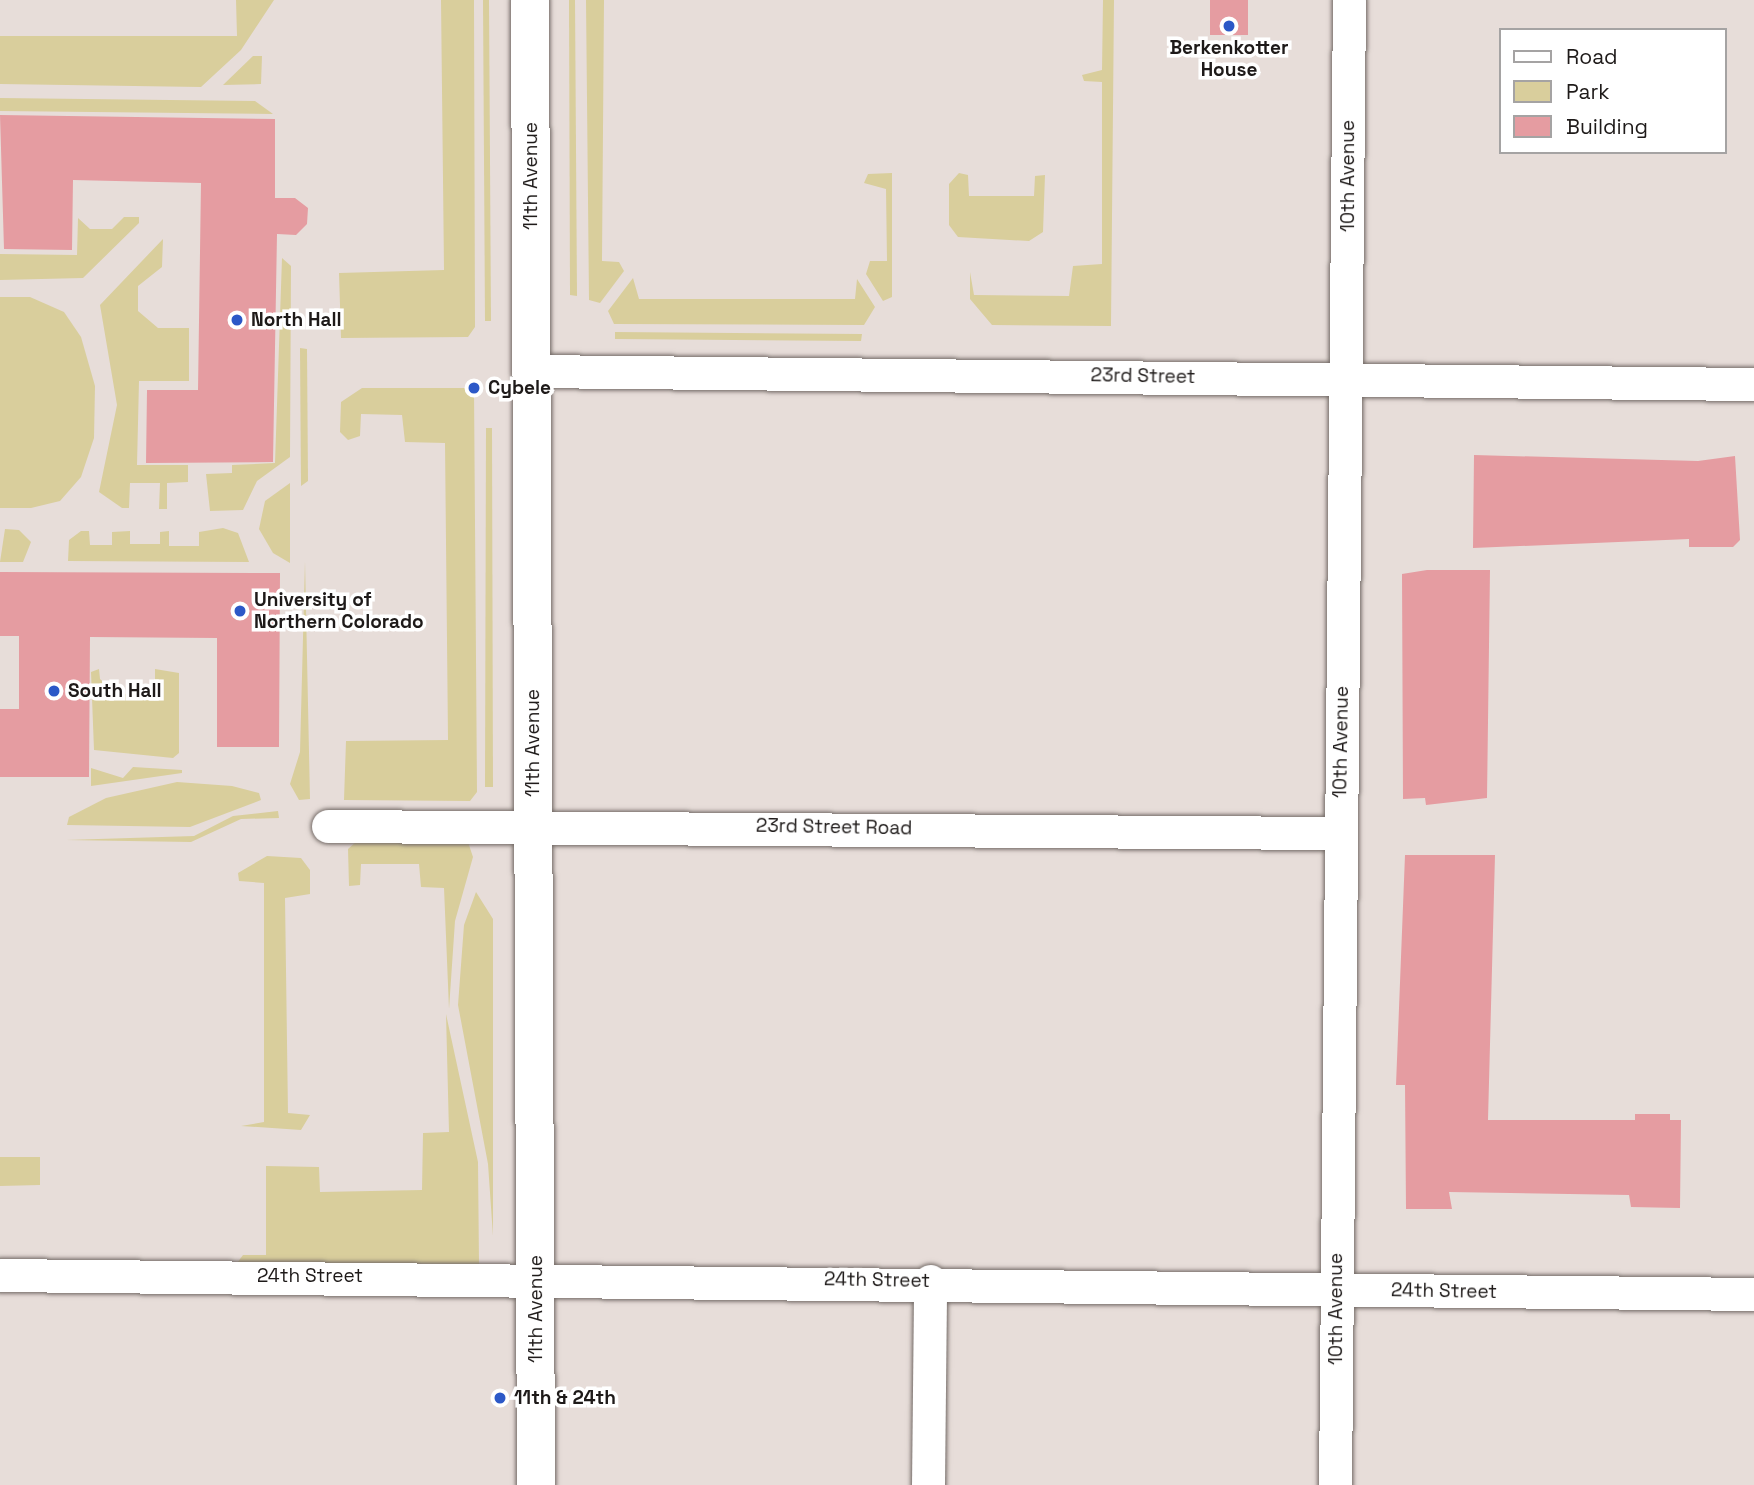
<!DOCTYPE html>
<html>
<head>
<meta charset="utf-8">
<style>
  body { margin:0 }
  #map { position:relative; width:1754px; height:1485px; overflow:hidden; background:#e7ddd9; font-family:"Space Grotesk",sans-serif }
  div>[style] { position:absolute }
  .green>* { inset:0; background:#d9ce9c }
  .building>* { inset:0; background:#e59ca1 }
  .roads { filter:drop-shadow(0 0 2px #746b67) drop-shadow(0 0 2px #746b67) }
  .street>* { height:33px; margin:-16.5px; padding:0 16.5px; transform-origin:16.5px; border-radius:16.5px; background:#fff }
  .secondary>* { height:38px; margin:-19px; padding:0 19px; transform-origin:19px; border-radius:19px; background:#fff }
  .dots>* { width:19px; height:19px; translate:-50% -50%; box-sizing:border-box; border:4px solid #fff; border-radius:50% }
  span { translate:-50% -50%; white-space:nowrap; text-align:center; line-height:1.15; -webkit-text-stroke:7px #fff; paint-order:stroke }
  .poi-label { font-size:19px; color:#1e1a19; font-weight:700 }
  .left { translate:0 -50%; text-align:left }
  .street-label { font-size:19px; color:#1e1a19 }
  .legend { position:absolute; left:1499px; top:28px; width:228px; height:126px; box-sizing:border-box; background:#fff; border:2px solid #a5a3a3; margin:0; padding:9px 12px; list-style:none; font-size:21px; color:#1e1a19 }
  .legend li { display:flex; align-items:center; gap:14px; height:35px }
  .legend b { width:35px; border:2px solid #a5a3a3 }
</style>
</head>
<body>
<div id="map">
  <div class="green">
    <i style="clip-path:polygon(236px 0,274px 0,241px 50px,201px 87px,0 84px,0 36px,237px 36px)"></i>
    <i style="clip-path:polygon(441px 0,474px 0,475px 327px,468px 337px,341px 338px,339px 273px,444px 270px)"></i>
    <i style="clip-path:polygon(483px 0,489px 0,491px 321px,485px 321px)"></i>
    <i style="clip-path:polygon(569px 0,575px 0,577px 296px,570px 295px)"></i>
    <i style="clip-path:polygon(586px 0,604px 0,602px 261px,619px 262px,624px 271px,600px 303px,589px 300px)"></i>
    <i style="clip-path:polygon(1103px 0,1114px 0,1111px 326px,992px 325px,970px 299px,970px 272px,974px 295px,1069px 296px,1073px 266px,1102px 264px,1102px 82px,1084px 81px,1082px 75px,1102px 70px)"></i>
    <i style="clip-path:polygon(253px 56px,262px 56px,261px 84px,223px 85px)"></i>
    <i style="clip-path:polygon(0 98px,255px 101px,273px 114px,0 111px)"></i>
    <i style="clip-path:polygon(892px 173px,892px 297px,883px 301px,866px 274px,870px 261px,887px 261px,886px 189px,864px 183px,868px 174px)"></i>
    <i style="clip-path:polygon(959px 173px,968px 175px,969px 196px,1034px 196px,1035px 176px,1045px 175px,1043px 232px,1029px 241px,958px 237px,949px 225px,949px 184px)"></i>
    <i style="clip-path:polygon(124px 217px,139px 217px,139px 223px,83px 278px,0 280px,0 254px,77px 255px,78px 218px,90px 229px,112px 229px)"></i>
    <i style="clip-path:polygon(163px 239px,162px 267px,138px 286px,138px 311px,158px 328px,189px 328px,189px 381px,139px 381px,137px 465px,188px 465px,188px 482px,167px 483px,167px 509px,159px 509px,160px 483px,130px 483px,129px 508px,122px 508px,99px 492px,117px 405px,100px 305px)"></i>
    <i style="clip-path:polygon(282px 258px,291px 266px,290px 457px,257px 481px,243px 510px,210px 511px,206px 474px,232px 473px,232px 465px,275px 463px)"></i>
    <i style="clip-path:polygon(633px 278px,639px 299px,855px 299px,857px 279px,875px 307px,864px 325px,614px 324px,608px 311px)"></i>
    <i style="clip-path:polygon(0 297px,30px 297px,64px 312px,81px 337px,95px 386px,94px 438px,81px 477px,60px 501px,31px 508px,0 508px)"></i>
    <i style="clip-path:polygon(615px 332px,862px 334px,861px 341px,615px 339px)"></i>
    <i style="clip-path:polygon(300px 348px,307px 349px,308px 481px,301px 486px)"></i>
    <i style="clip-path:polygon(474px 388px,477px 792px,470px 801px,344px 800px,346px 741px,448px 740px,445px 443px,405px 442px,402px 415px,361px 414px,360px 436px,348px 440px,340px 432px,341px 402px,362px 388px)"></i>
    <i style="clip-path:polygon(486px 428px,492px 428px,493px 787px,485px 787px)"></i>
    <i style="clip-path:polygon(290px 483px,290px 563px,273px 553px,259px 529px,265px 501px)"></i>
    <i style="clip-path:polygon(223px 528px,238px 533px,249px 562px,68px 561px,69px 540px,81px 531px,89px 531px,90px 545px,112px 545px,112px 532px,130px 531px,130px 544px,160px 544px,160px 532px,169px 531px,169px 546px,199px 546px,199px 532px)"></i>
    <i style="clip-path:polygon(5px 529px,19px 530px,31px 542px,23px 562px,0 562px)"></i>
    <i style="clip-path:polygon(305px 561px,310px 799px,299px 800px,290px 784px,300px 752px)"></i>
    <i style="clip-path:polygon(99px 669px,100px 679px,116px 694px,141px 694px,155px 681px,155px 669px,179px 673px,179px 753px,173px 758px,94px 750px,91px 672px)"></i>
    <i style="clip-path:polygon(133px 767px,182px 770px,182px 773px,91px 786px,91px 768px,123px 778px)"></i>
    <i style="clip-path:polygon(177px 782px,232px 786px,259px 793px,261px 800px,190px 827px,67px 825px,69px 817px,106px 798px)"></i>
    <i style="clip-path:polygon(278px 811px,279px 818px,241px 819px,191px 842px,66px 840px,194px 836px,233px 816px)"></i>
    <i style="clip-path:polygon(358px 840px,468px 842px,473px 857px,455px 921px,449px 1009px,444px 888px,421px 887px,419px 864px,361px 864px,360px 885px,349px 886px,348px 849px)"></i>
    <i style="clip-path:polygon(267px 856px,301px 858px,310px 870px,310px 894px,285px 898px,288px 1113px,310px 1115px,301px 1130px,241px 1126px,264px 1122px,264px 883px,239px 881px,238px 873px)"></i>
    <i style="clip-path:polygon(476px 892px,493px 919px,493px 1236px,488px 1164px,458px 1005px,464px 925px)"></i>
    <i style="clip-path:polygon(446px 1014px,478px 1162px,479px 1264px,237px 1263px,243px 1255px,266px 1255px,266px 1166px,319px 1167px,320px 1192px,422px 1190px,423px 1133px,449px 1132px)"></i>
    <i style="clip-path:polygon(0 1157px,40px 1157px,40px 1185px,0 1186px)"></i>
  </div>
  <div class="building">
    <i style="clip-path:polygon(1210px 0,1248px 0,1248px 35px,1210px 35px)"></i>
    <i style="clip-path:polygon(0 115px,275px 119px,275px 198px,295px 198px,308px 208px,307px 224px,296px 235px,277px 234px,273px 462px,146px 463px,147px 390px,198px 390px,201px 183px,73px 180px,72px 250px,4px 249px)"></i>
    <i style="clip-path:polygon(1474px 455px,1698px 461px,1735px 456px,1740px 540px,1733px 547px,1689px 547px,1689px 539px,1473px 548px)"></i>
    <i style="clip-path:polygon(1427px 570px,1490px 570px,1487px 798px,1426px 805px,1425px 798px,1403px 799px,1402px 574px)"></i>
    <i style="clip-path:polygon(0 572px,280px 573px,279px 747px,217px 747px,217px 638px,90px 637px,89px 777px,0 777px,0 709px,19px 709px,19px 636px,0 636px)"></i>
    <i style="clip-path:polygon(1405px 855px,1495px 855px,1488px 1120px,1635px 1120px,1635px 1114px,1670px 1114px,1670px 1120px,1681px 1120px,1680px 1208px,1631px 1207px,1629px 1195px,1449px 1192px,1452px 1209px,1406px 1209px,1405px 1085px,1396px 1085px)"></i>
  </div>
  <div class="roads">
    <div class="street">
      <i style="left:531px;top:371px;width:1223px;rotate:0.61deg"></i>
      <i style="left:328px;top:826px;width:1012px;rotate:0.4deg"></i>
      <i style="left:0;top:1275px;width:1754px;rotate:0.62deg"></i>
      <i style="left:928px;top:1485px;width:204px;rotate:-89.4deg"></i>
      <i style="left:1335px;top:1485px;width:1485px;rotate:-89.46deg"></i>
    </div>
    <div class="secondary">
      <i style="left:530px;top:0;width:1485px;rotate:89.77deg"></i>
    </div>
  </div>
  <div class="dots">
    <i style="left:1229px;top:26px;background:#2c58c7"></i>
    <i style="left:237px;top:320px;background:#2c58c7"></i>
    <i style="left:474px;top:388px;background:#2c58c7"></i>
    <i style="left:240px;top:611px;background:#2c58c7"></i>
    <i style="left:54px;top:691px;background:#2c58c7"></i>
    <i style="left:500px;top:1398px;background:#2c58c7"></i>
  </div>
  <div class="poi-label">
    <span style="left:1229px;top:59px">Berkenkotter<br>House</span>
    <span class="left" style="left:251px;top:320px">North Hall</span>
    <span class="left" style="left:488px;top:388px">Cybele</span>
    <span class="left" style="left:254px;top:611px">University of<br>Northern Colorado</span>
    <span class="left" style="left:68px;top:691px">South Hall</span>
    <span class="left" style="left:514px;top:1398px">11th &amp; 24th</span>
  </div>
  <div class="street-label">
    <span style="left:531px;top:176px;rotate:-90deg">11th Avenue</span>
    <span style="left:1348px;top:176px;rotate:-90deg">10th Avenue</span>
    <span style="left:1143px;top:376px;rotate:1deg">23rd Street</span>
    <span style="left:1341px;top:742px;rotate:-89deg">10th Avenue</span>
    <span style="left:533px;top:743px;rotate:-90deg">11th Avenue</span>
    <span style="left:834px;top:827px;rotate:1deg">23rd Street Road</span>
    <span style="left:310px;top:1276px">24th Street</span>
    <span style="left:877px;top:1280px;rotate:1deg">24th Street</span>
    <span style="left:1444px;top:1291px;rotate:1deg">24th Street</span>
    <span style="left:536px;top:1309px;rotate:-90deg">11th Avenue</span>
    <span style="left:1336px;top:1309px;rotate:-90deg">10th Avenue</span>
  </div>
  <ul class="legend">
  <li><b style="height:9px;background:#fff"></b>Road</li>
  <li><b style="height:19px;background:#d9ce9c"></b>Park</li>
  <li><b style="height:19px;background:#e59ca1"></b>Building</li>
  </ul>
</div>
</body>
</html>
